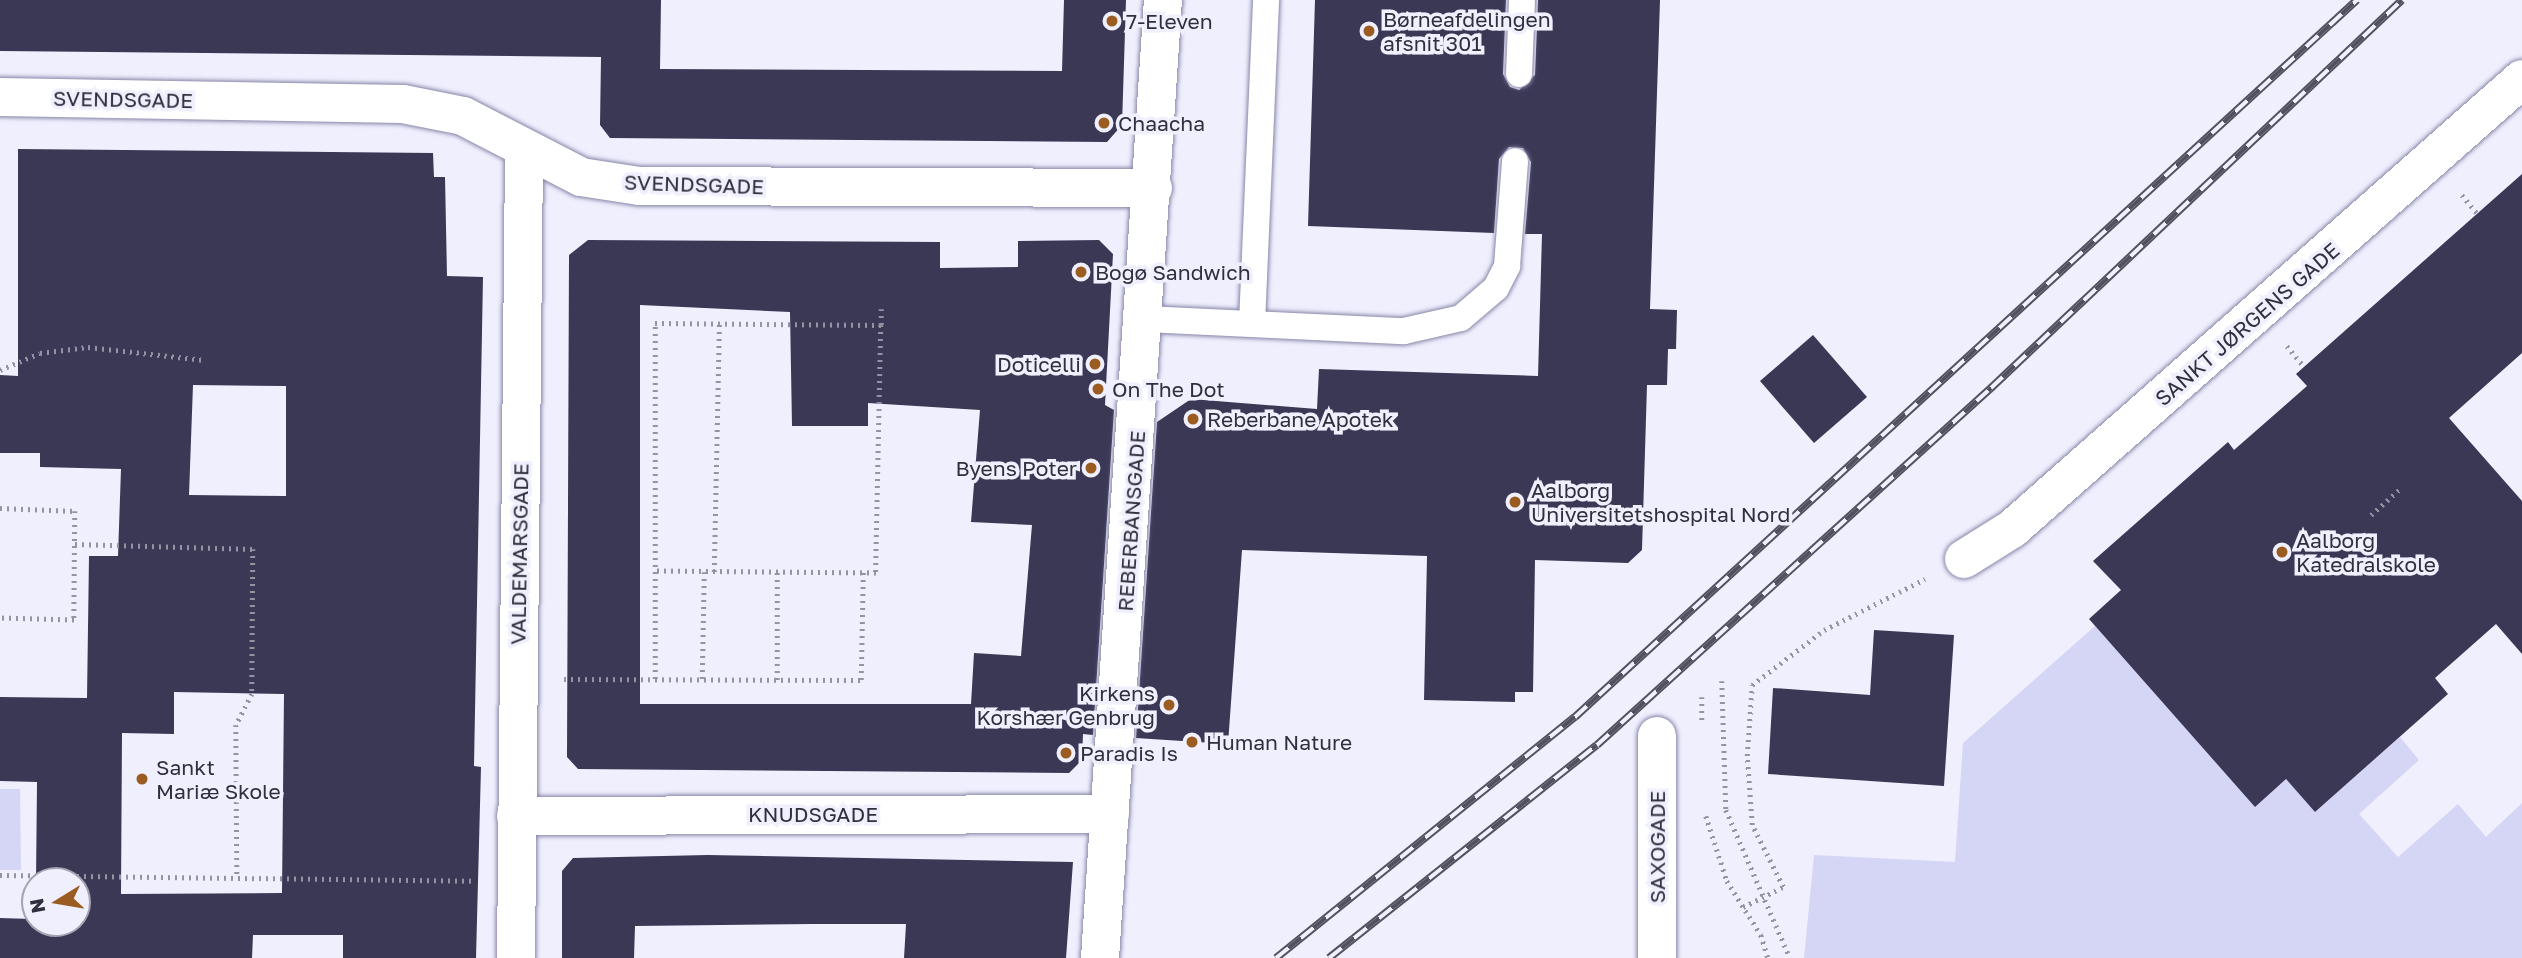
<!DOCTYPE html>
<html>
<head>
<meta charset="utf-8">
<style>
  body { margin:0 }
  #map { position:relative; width:2522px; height:958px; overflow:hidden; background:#efeffe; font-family:"Golos Text",sans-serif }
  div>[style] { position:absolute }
  .green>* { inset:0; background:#d5d5f6 }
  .building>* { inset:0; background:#3a3855 }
  .path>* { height:4.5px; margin-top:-2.25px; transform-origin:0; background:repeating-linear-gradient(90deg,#9393a2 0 2px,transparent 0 7px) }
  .roads { filter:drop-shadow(0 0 2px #8786a8) drop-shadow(0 0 2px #8786a8) }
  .lane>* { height:26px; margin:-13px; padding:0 13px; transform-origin:13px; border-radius:13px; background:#fff }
  .street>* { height:38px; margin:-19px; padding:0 19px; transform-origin:19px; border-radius:19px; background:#fff }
  .rail>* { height:8px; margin-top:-4px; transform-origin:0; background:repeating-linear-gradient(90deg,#efeffe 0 16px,#51515f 0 32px); box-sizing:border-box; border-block:2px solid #51515f }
  .dots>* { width:19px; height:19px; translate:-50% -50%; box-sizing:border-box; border:4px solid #efeffe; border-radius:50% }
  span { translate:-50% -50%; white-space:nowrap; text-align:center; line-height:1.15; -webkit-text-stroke:7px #efeffe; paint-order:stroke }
  .poi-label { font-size:21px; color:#2f2f3d }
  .left { translate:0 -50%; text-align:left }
  .right { translate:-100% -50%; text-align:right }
  .street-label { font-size:21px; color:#2f2f3d }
  .north { position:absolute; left:21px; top:867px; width:70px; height:70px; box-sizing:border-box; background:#efeffe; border:2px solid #a2a2b1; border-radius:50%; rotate:259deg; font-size:19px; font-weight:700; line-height:28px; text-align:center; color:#2f2f3d }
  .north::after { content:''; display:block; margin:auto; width:24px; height:32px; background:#9a5c21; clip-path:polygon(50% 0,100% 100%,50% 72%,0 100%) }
</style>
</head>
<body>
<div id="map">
  <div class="green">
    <i style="clip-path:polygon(2095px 626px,2255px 806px,2286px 779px,2315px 812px,2400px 737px,2419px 760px,2359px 814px,2398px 857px,2458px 804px,2486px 837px,2522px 803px,2522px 958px,1804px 958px,1814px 855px,1955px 862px,1963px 743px)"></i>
    <i style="clip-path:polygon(0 789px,20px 789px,21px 870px,0 870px)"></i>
  </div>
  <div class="building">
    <i style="clip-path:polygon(0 0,661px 0,660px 69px,1062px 71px,1064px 0,1126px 0,1122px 125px,1107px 142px,610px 138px,600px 125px,601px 57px,0 51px)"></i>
    <i style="clip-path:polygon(1315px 0,1506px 0,1503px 74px,1510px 87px,1519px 90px,1535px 75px,1538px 0,1660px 0,1650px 309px,1677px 310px,1676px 349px,1668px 349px,1667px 385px,1647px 385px,1642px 550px,1628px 563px,1535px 560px,1533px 692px,1515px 692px,1515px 702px,1424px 700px,1427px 556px,1242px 550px,1228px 744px,1136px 738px,1157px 422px,1191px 399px,1317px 409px,1319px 369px,1538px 376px,1542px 234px,1525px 234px,1531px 162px,1523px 148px,1509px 147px,1499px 159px,1494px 233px,1308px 226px)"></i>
    <i style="clip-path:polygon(evenodd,18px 149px,433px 153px,434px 177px,445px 177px,447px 276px,483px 277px,474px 766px,481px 767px,476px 958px,343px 958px,343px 935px,253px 935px,252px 958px,0 958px,0 918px,32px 919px,33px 893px,35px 923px,77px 923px,77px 881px,36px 881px,37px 782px,0 781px,0 697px,87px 698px,89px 556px,118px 556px,121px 469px,40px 467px,40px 453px,0 453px,0 375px,18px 376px,18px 149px,193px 385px,286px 386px,286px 496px,189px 495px,193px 385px,18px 149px,174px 692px,284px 694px,282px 893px,121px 894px,122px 733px,174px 734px,174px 692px)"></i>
    <i style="clip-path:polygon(2522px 174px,2522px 353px,2449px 418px,2522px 501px,2522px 654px,2496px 624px,2435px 678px,2448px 694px,2315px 812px,2286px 779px,2255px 807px,2089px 619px,2121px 590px,2093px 561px,2228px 442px,2234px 450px,2307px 386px,2296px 374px)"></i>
    <i style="clip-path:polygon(evenodd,588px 240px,940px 242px,940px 268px,1018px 267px,1018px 241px,1099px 240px,1113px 254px,1105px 405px,1114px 410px,1093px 735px,1083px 734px,1082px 760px,1069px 773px,578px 769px,567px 757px,569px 255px,588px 240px,640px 305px,790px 312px,792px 426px,868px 426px,868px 403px,980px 410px,971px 522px,1032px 525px,1021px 656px,974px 653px,971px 704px,640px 704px,640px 305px)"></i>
    <i style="clip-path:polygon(1813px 335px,1867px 397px,1814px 443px,1760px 381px)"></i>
    <i style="clip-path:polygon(1874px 630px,1954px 635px,1944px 786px,1768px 774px,1773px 688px,1870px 695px)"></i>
    <i style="clip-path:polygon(708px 855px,1073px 862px,1066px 958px,904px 958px,906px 924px,812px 924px,635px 926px,634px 958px,562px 958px,562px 871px,573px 858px)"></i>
  </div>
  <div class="path">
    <i style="left:2462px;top:195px;width:23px;rotate:50deg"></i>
    <i style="left:881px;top:325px;width:16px;rotate:-90deg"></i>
    <i style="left:2287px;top:346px;width:26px;rotate:50deg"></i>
    <i style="left:0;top:370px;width:43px;rotate:-23deg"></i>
    <i style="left:40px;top:353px;width:48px;rotate:-7.1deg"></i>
    <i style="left:88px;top:347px;width:117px;rotate:6.4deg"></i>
    <i style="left:0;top:508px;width:75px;rotate:2.3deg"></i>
    <i style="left:75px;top:511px;width:109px;rotate:90.5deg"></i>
    <i style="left:74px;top:620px;width:74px;rotate:-178.5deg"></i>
    <i style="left:2371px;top:515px;width:38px;rotate:-42deg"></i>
    <i style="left:75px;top:544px;width:178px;rotate:1.6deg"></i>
    <i style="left:253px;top:549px;width:145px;rotate:90.4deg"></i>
    <i style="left:252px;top:694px;width:35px;rotate:117deg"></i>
    <i style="left:236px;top:725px;width:151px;rotate:89.6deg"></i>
    <i style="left:714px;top:572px;width:248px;rotate:-88.8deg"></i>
    <i style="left:564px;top:679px;width:297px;rotate:0.2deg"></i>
    <i style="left:861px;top:680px;width:108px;rotate:-88.9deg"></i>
    <i style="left:655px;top:679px;width:356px;rotate:-90deg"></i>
    <i style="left:655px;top:323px;width:226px;rotate:0.5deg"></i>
    <i style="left:881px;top:325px;width:248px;rotate:91.2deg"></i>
    <i style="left:876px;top:573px;width:221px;rotate:-179.5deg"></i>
    <i style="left:702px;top:679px;width:107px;rotate:-88.9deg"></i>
    <i style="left:777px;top:680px;width:108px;rotate:-90deg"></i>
    <i style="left:1722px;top:681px;width:129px;rotate:88.2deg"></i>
    <i style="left:1726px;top:810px;width:161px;rotate:66.6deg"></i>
    <i style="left:1702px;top:697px;width:23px;rotate:90deg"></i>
    <i style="left:1706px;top:816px;width:68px;rotate:72.1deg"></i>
    <i style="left:1727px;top:881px;width:64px;rotate:57.8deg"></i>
    <i style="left:1761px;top:935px;width:24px;rotate:73deg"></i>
    <i style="left:0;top:875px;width:473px;rotate:0.7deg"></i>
    <i style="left:1743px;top:907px;width:45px;rotate:-26.6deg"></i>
    <i style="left:1783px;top:887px;width:69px;rotate:-116.6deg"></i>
    <i style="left:1752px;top:825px;width:69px;rotate:-94.1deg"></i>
    <i style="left:1747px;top:756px;width:71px;rotate:-86deg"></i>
    <i style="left:1752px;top:685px;width:91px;rotate:-37.4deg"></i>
    <i style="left:1824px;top:630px;width:113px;rotate:-26.8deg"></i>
  </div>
  <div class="roads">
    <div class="lane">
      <i style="left:1519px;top:74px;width:74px;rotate:-87.7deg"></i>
      <i style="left:1145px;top:319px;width:259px;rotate:2.7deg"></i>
      <i style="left:1404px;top:331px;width:58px;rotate:-12.8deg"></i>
      <i style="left:1461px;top:318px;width:46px;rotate:-40.6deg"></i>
      <i style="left:1496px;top:288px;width:25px;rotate:-63deg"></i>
      <i style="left:1507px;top:266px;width:105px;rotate:-85.6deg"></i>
      <i style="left:1252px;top:323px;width:323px;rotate:-87.5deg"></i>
    </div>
    <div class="street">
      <i style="left:0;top:97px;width:403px;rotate:1deg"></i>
      <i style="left:403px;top:104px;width:61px;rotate:11.3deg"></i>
      <i style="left:463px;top:116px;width:133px;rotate:27.3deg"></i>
      <i style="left:581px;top:177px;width:59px;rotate:8.8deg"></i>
      <i style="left:639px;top:186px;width:514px;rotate:0.22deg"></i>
      <i style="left:1964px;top:559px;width:57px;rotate:-32deg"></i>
      <i style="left:2012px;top:529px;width:680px;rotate:-41.42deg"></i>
      <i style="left:516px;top:816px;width:594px;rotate:-0.19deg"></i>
      <i style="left:516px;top:958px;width:809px;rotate:-89.43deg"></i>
      <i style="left:1100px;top:958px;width:960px;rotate:-86.24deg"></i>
      <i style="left:1657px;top:958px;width:222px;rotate:-90deg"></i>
    </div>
  </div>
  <div class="rail">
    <i style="left:1276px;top:958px;width:384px;rotate:-38.9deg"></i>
    <i style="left:1575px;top:717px;width:1061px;rotate:-42.52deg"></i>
    <i style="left:1329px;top:958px;width:342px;rotate:-38.5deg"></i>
    <i style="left:1597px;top:745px;width:532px;rotate:-42.18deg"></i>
    <i style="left:1991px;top:388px;width:565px;rotate:-43.35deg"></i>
  </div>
  <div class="dots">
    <i style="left:1112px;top:21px;background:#9a5c21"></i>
    <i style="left:1369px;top:31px;background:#9a5c21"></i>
    <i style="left:1104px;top:123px;background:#9a5c21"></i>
    <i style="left:1081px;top:272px;background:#9a5c21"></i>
    <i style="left:1095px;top:364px;background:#9a5c21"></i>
    <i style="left:1098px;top:389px;background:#9a5c21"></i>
    <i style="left:1193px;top:419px;background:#9a5c21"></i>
    <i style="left:1091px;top:468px;background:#9a5c21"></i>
    <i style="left:1515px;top:502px;background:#9a5c21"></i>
    <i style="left:2282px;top:552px;background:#9a5c21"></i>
    <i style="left:1169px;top:705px;background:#9a5c21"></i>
    <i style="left:1192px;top:742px;background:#9a5c21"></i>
    <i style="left:1066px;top:753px;background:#9a5c21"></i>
    <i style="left:142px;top:779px;background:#9a5c21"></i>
  </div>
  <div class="poi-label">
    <span class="left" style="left:1383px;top:31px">Børneafdelingen<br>afsnit 301</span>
    <span class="left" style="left:1126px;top:21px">7-Eleven</span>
    <span class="left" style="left:1118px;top:123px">Chaacha</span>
    <span class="left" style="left:1095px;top:272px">Bogø Sandwich</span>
    <span class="right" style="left:1081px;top:364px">Doticelli</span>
    <span class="left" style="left:1112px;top:389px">On The Dot</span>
    <span class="left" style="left:1207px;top:419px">Reberbane Apotek</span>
    <span class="right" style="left:1077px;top:468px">Byens Poter</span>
    <span class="left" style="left:1531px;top:502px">Aalborg<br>Universitetshospital Nord</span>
    <span class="left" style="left:2296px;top:552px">Aalborg<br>Katedralskole</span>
    <span class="right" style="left:1155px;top:705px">Kirkens<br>Korshær Genbrug</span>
    <span class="left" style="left:1206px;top:742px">Human Nature</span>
    <span class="left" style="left:1080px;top:753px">Paradis Is</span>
    <span class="left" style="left:156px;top:779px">Sankt<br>Mariæ Skole</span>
  </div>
  <div class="street-label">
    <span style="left:123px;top:99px;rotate:1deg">SVENDSGADE</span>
    <span style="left:694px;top:184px;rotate:2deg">SVENDSGADE</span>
    <span style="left:2247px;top:324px;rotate:-41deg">SANKT JØRGENS GADE</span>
    <span style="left:1131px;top:521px;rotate:-86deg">REBERBANSGADE</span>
    <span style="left:519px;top:554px;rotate:-89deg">VALDEMARSGADE</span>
    <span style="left:813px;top:814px">KNUDSGADE</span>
    <span style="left:1657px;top:847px;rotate:-90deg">SAXOGADE</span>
  </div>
  <div class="north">N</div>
</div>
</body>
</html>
